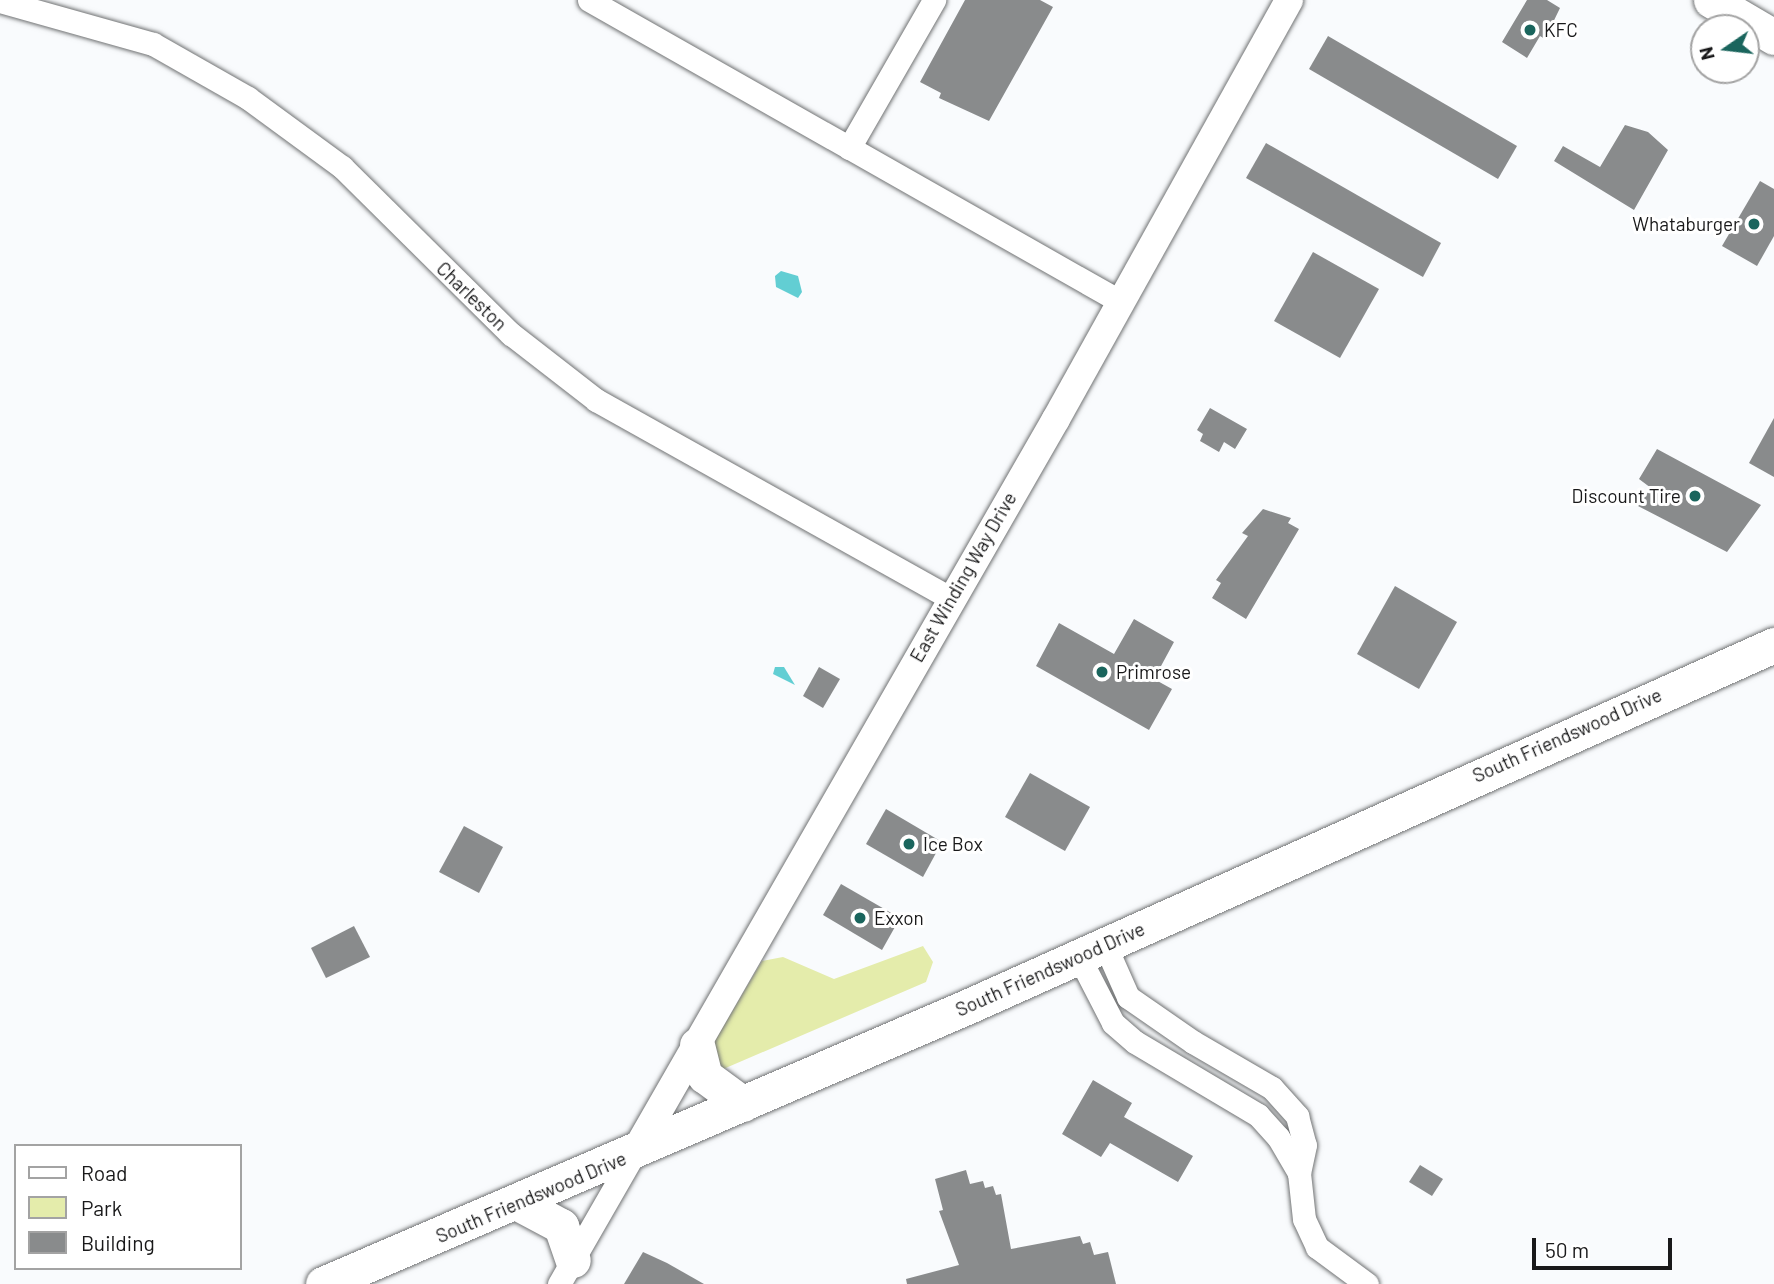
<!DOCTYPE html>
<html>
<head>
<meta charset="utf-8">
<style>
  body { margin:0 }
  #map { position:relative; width:1774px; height:1284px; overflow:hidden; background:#f9fbfd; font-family:Barlow,sans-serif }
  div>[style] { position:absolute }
  .green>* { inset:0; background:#e4ecab }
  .water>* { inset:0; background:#62ced3 }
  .building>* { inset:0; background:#898b8c }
  .roads { filter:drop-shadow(0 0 2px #717374) drop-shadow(0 0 2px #717374) }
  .minor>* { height:23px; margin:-11.5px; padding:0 11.5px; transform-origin:11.5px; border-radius:11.5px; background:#fff }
  .tertiary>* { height:28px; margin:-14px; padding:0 14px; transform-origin:14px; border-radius:14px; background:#fff }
  .primary>* { height:35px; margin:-17.5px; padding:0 17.5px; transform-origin:17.5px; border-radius:17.5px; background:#fff }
  .dots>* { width:19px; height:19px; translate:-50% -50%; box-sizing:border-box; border:4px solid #fff; border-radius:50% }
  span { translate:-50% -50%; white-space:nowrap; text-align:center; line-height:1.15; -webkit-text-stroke:6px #fff; paint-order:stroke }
  .poi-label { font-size:19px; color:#19191a }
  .left { translate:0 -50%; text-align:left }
  .right { translate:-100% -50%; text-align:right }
  .street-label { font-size:19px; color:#19191a }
  .legend { position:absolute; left:14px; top:1144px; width:228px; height:126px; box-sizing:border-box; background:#fff; border:2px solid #a3a3a3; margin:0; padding:9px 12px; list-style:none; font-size:21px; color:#19191a }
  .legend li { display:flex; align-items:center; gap:14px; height:35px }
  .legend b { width:35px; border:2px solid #a3a3a3 }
  .north { position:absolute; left:1690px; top:14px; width:70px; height:70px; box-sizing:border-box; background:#fff; border:2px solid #a3a3a3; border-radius:50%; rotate:256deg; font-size:19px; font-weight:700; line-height:28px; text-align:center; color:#19191a }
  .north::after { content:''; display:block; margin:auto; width:24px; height:32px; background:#1a655d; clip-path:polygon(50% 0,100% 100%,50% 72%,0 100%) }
  .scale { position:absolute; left:1532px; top:1238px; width:140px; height:32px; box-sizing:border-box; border:4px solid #19191a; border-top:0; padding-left:9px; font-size:21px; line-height:24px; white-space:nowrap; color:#19191a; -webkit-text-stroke:5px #fff; paint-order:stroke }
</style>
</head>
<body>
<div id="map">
  <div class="green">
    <i style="clip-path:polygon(923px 946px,933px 962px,926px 982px,721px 1070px,710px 1049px,762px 961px,783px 957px,834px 979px)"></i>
  </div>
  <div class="water">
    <i style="clip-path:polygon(781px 271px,798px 276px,802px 292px,798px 298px,776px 287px,775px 276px)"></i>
    <i style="clip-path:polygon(775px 667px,784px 667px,795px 685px,773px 674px)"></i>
  </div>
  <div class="building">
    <i style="clip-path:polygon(965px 0,1040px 0,1053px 7px,989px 121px,939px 98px,941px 93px,920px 82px)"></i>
    <i style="clip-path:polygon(1527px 0,1547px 0,1560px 8px,1545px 39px,1540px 36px,1527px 58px,1502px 42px)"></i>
    <i style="clip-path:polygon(1328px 36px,1517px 146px,1498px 179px,1309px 69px)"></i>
    <i style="clip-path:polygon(1625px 125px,1648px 132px,1668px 150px,1634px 210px,1554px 161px,1563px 146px,1600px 167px)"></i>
    <i style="clip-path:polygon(1266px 143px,1441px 243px,1423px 277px,1246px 178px)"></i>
    <i style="clip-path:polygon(1760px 181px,1774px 189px,1774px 236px,1757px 266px,1722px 246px)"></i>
    <i style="clip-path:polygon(1313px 252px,1379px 289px,1340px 358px,1274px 321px)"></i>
    <i style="clip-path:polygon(1210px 408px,1247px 429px,1235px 449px,1224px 442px,1219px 452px,1200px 441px,1203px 434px,1197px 430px)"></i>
    <i style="clip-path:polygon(1774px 418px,1774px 477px,1749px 463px)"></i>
    <i style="clip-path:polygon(1657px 449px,1761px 505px,1727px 552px,1638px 506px,1651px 488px,1639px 479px)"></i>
    <i style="clip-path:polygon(1263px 509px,1291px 518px,1288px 523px,1299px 529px,1246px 619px,1212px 598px,1221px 583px,1216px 580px,1248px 536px,1242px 533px)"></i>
    <i style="clip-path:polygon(1395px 586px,1457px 622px,1419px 689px,1357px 654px)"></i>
    <i style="clip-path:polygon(1134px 619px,1174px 642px,1154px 679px,1172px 689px,1149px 730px,1036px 666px,1059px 623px,1114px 654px)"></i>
    <i style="clip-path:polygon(819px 667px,840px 679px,823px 708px,803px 696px)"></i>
    <i style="clip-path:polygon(1030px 773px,1090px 807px,1065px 851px,1005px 817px)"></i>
    <i style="clip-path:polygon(886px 809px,942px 842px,923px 877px,866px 844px)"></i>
    <i style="clip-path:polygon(464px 826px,503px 847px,479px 893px,439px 872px)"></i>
    <i style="clip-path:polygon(841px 884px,900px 918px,882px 950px,823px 915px)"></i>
    <i style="clip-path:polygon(354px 926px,370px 957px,326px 978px,311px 948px)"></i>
    <i style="clip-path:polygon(1093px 1080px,1132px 1103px,1124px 1117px,1193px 1156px,1178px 1182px,1110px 1143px,1101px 1157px,1062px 1134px)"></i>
    <i style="clip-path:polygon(1420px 1165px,1443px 1179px,1432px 1196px,1409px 1182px)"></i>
    <i style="clip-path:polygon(966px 1170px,970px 1184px,983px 1181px,985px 1188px,993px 1186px,996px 1195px,1001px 1194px,1011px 1249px,1080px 1236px,1083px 1244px,1090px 1242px,1094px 1255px,1108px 1252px,1116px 1284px,907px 1284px,906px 1279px,959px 1265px,939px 1211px,943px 1210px,935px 1179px)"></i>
    <i style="clip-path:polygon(643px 1252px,667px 1263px,704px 1284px,624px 1284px)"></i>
  </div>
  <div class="roads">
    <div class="minor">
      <i style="left:589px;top:0;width:612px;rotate:29.58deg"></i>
      <i style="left:0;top:1px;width:159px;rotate:15.7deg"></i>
      <i style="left:153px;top:44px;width:109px;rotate:29.6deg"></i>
      <i style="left:248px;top:98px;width:117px;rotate:36.3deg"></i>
      <i style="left:342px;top:167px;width:238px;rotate:44.7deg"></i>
      <i style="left:511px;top:334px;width:108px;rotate:37.8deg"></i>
      <i style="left:596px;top:400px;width:406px;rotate:29.2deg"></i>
      <i style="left:849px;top:148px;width:171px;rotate:-60.1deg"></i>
      <i style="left:1105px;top:945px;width:57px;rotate:66.1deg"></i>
      <i style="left:1128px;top:997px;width:79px;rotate:34.7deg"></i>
      <i style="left:1193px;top:1042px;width:91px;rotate:30.2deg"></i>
      <i style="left:1272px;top:1088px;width:38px;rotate:48deg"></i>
      <i style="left:1297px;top:1116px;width:30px;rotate:75deg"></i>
      <i style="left:1305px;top:1145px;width:29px;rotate:102deg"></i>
      <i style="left:1299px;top:1173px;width:46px;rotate:83.8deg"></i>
      <i style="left:1304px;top:1219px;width:31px;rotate:65deg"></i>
      <i style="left:1317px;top:1247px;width:62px;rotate:36.5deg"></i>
      <i style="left:1079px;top:957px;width:74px;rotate:62.7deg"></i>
      <i style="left:1113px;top:1023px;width:29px;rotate:41deg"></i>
      <i style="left:1135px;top:1042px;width:143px;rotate:30.7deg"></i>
      <i style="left:1258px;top:1115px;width:30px;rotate:48deg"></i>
      <i style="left:1278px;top:1137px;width:42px;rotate:59.7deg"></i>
      <i style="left:559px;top:1284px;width:152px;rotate:-60.1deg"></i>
    </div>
    <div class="tertiary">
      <i style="left:635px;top:1152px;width:845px;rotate:-60.13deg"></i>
      <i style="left:1056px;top:419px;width:479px;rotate:-60.9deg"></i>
    </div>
    <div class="primary">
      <i style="left:1711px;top:0;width:73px;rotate:30.4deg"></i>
      <i style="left:697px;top:1045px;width:32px;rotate:76deg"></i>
      <i style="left:705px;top:1076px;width:47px;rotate:36.4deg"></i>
      <i style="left:518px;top:1203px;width:49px;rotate:28.1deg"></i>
      <i style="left:561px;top:1226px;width:36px;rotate:71deg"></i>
      <i style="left:323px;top:1284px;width:706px;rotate:-23.29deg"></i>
      <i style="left:971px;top:1005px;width:880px;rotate:-24.15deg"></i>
    </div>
  </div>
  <div class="dots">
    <i style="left:1530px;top:30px;background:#1a655d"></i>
    <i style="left:1754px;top:224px;background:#1a655d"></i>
    <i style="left:1695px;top:496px;background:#1a655d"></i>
    <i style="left:1102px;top:672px;background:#1a655d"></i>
    <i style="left:909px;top:844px;background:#1a655d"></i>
    <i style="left:860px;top:918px;background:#1a655d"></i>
  </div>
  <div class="poi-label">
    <span class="left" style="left:1544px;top:30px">KFC</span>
    <span class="right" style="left:1740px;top:224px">Whataburger</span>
    <span class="right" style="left:1681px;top:496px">Discount Tire</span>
    <span class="left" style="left:1116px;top:672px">Primrose</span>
    <span class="left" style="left:923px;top:844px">Ice Box</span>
    <span class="left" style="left:874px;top:918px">Exxon</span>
  </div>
  <div class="street-label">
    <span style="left:472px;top:296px;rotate:44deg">Charleston</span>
    <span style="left:963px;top:577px;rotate:-60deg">East Winding Way Drive</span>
    <span style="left:1567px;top:735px;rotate:-24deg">South Friendswood Drive</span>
    <span style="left:1050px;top:969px;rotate:-24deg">South Friendswood Drive</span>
    <span style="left:531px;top:1197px;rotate:-23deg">South Friendswood Drive</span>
  </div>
  <ul class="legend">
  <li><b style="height:9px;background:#fff"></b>Road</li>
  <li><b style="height:19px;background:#e4ecab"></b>Park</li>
  <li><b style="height:19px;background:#898b8c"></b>Building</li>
  </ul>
  <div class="north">N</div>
  <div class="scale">50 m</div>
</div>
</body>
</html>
